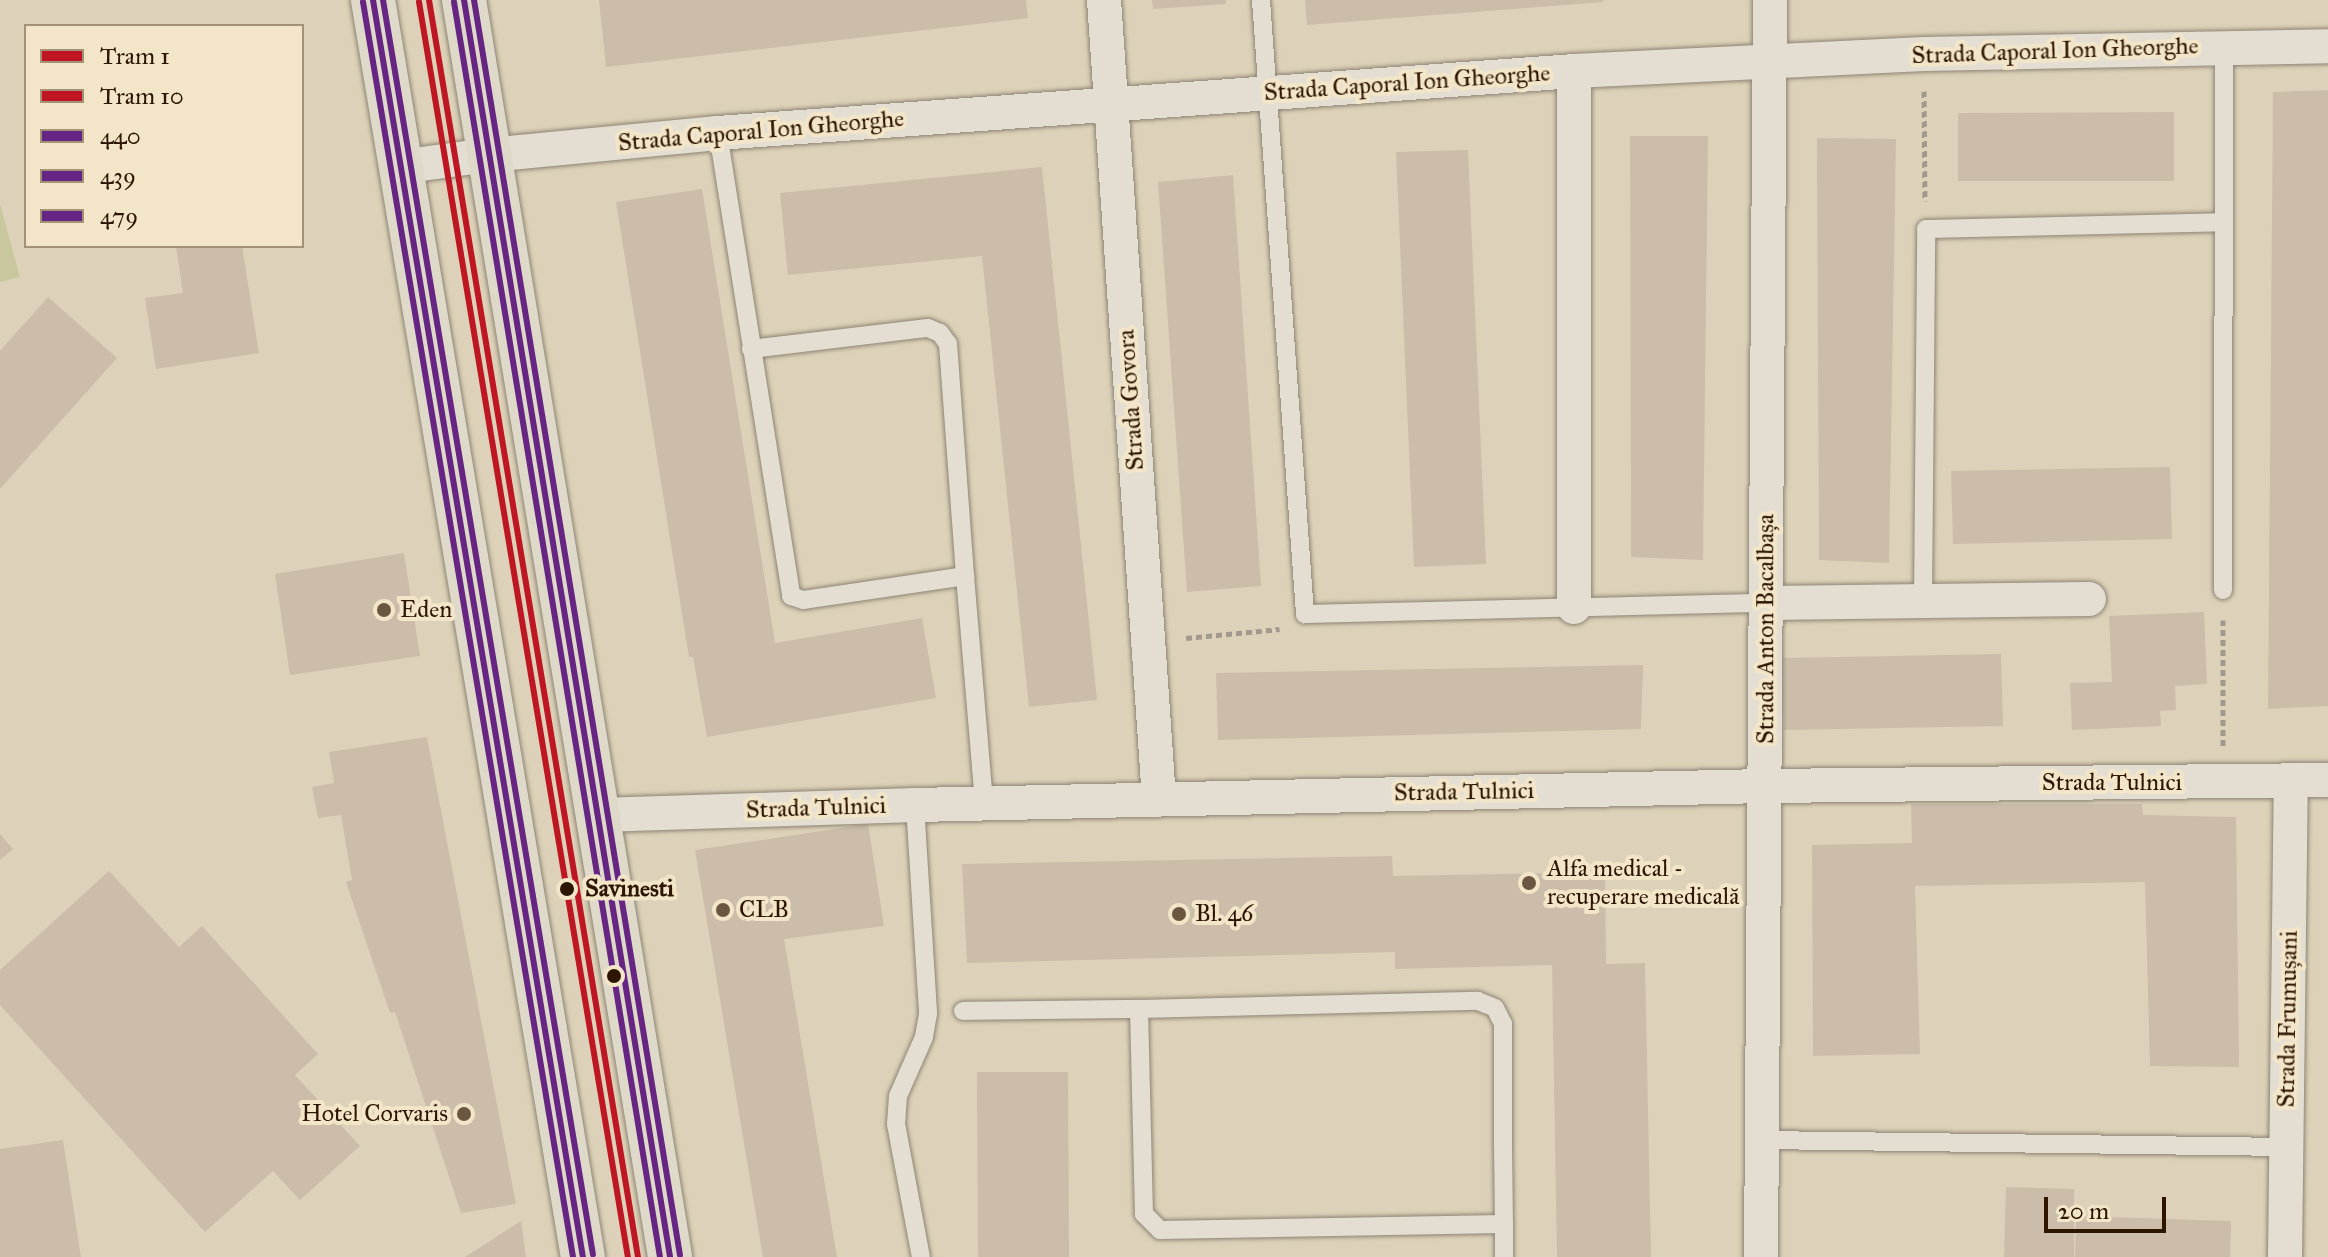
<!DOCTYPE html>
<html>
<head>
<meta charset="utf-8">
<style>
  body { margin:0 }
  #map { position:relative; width:2328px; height:1257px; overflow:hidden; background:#ddd2b9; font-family:"IM FELL Great Primer",serif }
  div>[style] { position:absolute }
  .green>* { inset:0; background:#c9c79e }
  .building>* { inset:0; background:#ccbdab }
  .path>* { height:5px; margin-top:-2.5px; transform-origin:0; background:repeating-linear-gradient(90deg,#a1998e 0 6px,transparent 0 10px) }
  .roads { filter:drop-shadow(0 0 2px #8d8474) drop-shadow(0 0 2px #8d8474) }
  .service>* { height:18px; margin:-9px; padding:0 9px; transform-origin:9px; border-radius:9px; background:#e4ded2 }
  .minor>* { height:34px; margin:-17px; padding:0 17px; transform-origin:17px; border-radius:17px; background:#e4ded2 }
  .primary>* { height:44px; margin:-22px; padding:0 22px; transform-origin:22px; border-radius:22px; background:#dfd9ca }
  .bus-1>* { height:6px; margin:-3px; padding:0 3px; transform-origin:3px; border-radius:3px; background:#662483 }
  .bus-2>* { height:6px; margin:-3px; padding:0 3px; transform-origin:3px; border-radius:3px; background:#662483 }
  .bus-3>* { height:6px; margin:-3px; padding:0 3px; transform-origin:3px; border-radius:3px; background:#662483 }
  .tram-1>* { height:6px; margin:-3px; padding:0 3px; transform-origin:3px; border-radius:3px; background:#be1622 }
  .tram-2>* { height:6px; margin:-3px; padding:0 3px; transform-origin:3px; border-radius:3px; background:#be1622 }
  .dots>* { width:22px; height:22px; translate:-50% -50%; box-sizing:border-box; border:4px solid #f3e6c8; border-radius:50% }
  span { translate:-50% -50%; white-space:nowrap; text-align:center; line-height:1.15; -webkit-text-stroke:8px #f3e6c8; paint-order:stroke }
  .street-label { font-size:24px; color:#2d1500 }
  .poi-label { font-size:24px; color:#2d1500 }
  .left { translate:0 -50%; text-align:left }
  .right { translate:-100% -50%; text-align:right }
  .stop-label { font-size:24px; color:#2d1500; font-weight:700 }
  .legend { position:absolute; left:24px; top:24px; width:280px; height:224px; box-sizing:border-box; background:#f3e6c8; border:2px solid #a49278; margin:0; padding:10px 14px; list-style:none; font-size:24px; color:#2d1500 }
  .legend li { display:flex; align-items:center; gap:16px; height:40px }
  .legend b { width:40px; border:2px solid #a49278 }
  .scale { position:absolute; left:2044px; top:1197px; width:122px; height:36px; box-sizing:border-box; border:4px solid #2d1500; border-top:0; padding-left:10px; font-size:24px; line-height:28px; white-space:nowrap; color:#2d1500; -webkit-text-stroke:6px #f3e6c8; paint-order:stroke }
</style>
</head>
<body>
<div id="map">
  <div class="green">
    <i style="clip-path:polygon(0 204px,20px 277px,0 282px)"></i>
  </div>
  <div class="building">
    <i style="clip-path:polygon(599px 0,1026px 0,1028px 18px,606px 67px)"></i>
    <i style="clip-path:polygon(1152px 0,1226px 0,1226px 4px,1153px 9px)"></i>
    <i style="clip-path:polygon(1305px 0,1603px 0,1603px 2px,1307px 25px)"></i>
    <i style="clip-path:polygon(2328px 90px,2328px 706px,2268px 709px,2273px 92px)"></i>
    <i style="clip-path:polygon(2174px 112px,2174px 181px,1958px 181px,1958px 113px)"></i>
    <i style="clip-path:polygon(1630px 136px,1708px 136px,1703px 560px,1631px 557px)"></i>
    <i style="clip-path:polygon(1817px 138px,1896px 139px,1889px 563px,1819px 560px)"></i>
    <i style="clip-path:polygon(1468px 150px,1486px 564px,1414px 567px,1396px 152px)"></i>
    <i style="clip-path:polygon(1042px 167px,1097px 700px,1029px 707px,982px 256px,788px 275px,780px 193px)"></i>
    <i style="clip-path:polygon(1233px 175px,1261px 586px,1187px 592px,1158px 182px)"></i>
    <i style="clip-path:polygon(702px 189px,775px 643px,922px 618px,936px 698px,707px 737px,693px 657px,689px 657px,616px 202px)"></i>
    <i style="clip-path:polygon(176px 246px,242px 246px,259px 353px,156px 369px,145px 298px,183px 293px)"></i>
    <i style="clip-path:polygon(48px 297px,117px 358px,0 489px,0 351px)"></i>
    <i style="clip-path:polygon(2170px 467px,2172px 539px,1953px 544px,1951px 471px)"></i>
    <i style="clip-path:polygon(404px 553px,420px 656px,290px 675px,275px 574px)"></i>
    <i style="clip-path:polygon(2204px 612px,2207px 684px,2175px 686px,2176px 710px,2160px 711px,2161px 726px,2072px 730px,2070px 683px,2112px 682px,2109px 616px)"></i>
    <i style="clip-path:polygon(2001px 654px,2003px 726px,1784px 730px,1782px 658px)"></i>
    <i style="clip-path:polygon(1643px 665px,1641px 729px,1218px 740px,1216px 673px)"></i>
    <i style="clip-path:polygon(427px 737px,516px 1204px,461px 1213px,395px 1012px,390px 1013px,346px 882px,352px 880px,341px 815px,318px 818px,312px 787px,334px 783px,329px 752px)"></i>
    <i style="clip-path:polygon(1911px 804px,2142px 804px,2143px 815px,2236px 817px,2239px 1067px,2150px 1066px,2145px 882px,1915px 886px,1920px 1054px,1813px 1056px,1812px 845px,1912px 843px)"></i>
    <i style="clip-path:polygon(868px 824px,884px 926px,784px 939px,837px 1257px,763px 1257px,695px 850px)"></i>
    <i style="clip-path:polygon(0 834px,13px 849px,0 860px)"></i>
    <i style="clip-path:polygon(1392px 856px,1393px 876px,1605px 872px,1606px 964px,1645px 963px,1651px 1257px,1557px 1257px,1552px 965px,1395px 969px,1395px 952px,967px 963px,962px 864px)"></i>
    <i style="clip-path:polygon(109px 871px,179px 947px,202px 926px,318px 1054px,295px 1075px,360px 1146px,300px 1200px,273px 1171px,205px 1232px,0 1005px,0 970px)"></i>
    <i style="clip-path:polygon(977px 1072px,1068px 1072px,1069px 1257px,978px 1257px)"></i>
    <i style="clip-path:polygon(63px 1140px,81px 1257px,0 1257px,0 1149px)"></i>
    <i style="clip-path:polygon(2006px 1187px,2074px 1189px,2074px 1257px,2004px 1257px)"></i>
    <i style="clip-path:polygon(2076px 1216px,2231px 1221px,2230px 1257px,2075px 1257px)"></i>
    <i style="clip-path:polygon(521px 1221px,526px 1257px,465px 1257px)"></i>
  </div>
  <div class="path">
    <i style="left:1924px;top:91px;width:110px;rotate:89.5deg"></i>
    <i style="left:2223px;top:620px;width:126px;rotate:90deg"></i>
    <i style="left:1186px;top:638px;width:94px;rotate:-5.5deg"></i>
  </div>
  <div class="roads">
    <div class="service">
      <i style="left:1261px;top:0;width:616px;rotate:85.9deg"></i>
      <i style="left:1305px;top:614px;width:461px;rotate:-1.4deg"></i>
      <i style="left:718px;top:133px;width:469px;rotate:81deg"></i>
      <i style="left:791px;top:596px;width:13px;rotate:18deg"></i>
      <i style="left:803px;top:600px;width:164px;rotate:-8.4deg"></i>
      <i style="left:965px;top:576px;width:228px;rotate:85.2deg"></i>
      <i style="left:751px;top:349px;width:178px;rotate:-6.8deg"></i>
      <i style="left:928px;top:328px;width:13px;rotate:23deg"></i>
      <i style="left:940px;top:333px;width:14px;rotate:54deg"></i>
      <i style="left:948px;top:344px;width:233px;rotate:85.8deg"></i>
      <i style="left:2223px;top:590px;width:543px;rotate:-89.89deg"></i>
      <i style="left:1923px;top:601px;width:372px;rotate:-89.5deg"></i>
      <i style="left:1926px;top:229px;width:298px;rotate:-1.3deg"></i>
      <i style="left:915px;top:805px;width:209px;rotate:86.4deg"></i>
      <i style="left:928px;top:1014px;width:23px;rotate:100deg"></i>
      <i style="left:924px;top:1037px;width:64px;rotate:113.8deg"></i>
      <i style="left:898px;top:1096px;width:28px;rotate:94deg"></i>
      <i style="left:896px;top:1124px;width:135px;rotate:79.4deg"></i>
      <i style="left:963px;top:1011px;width:176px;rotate:-0.7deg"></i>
      <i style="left:1761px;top:1140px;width:525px;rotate:0.76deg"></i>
      <i style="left:1504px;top:1224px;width:344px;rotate:179deg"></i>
      <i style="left:1160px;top:1230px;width:23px;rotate:-135deg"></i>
      <i style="left:1144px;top:1214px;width:205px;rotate:-91.4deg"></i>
      <i style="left:1139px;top:1009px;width:339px;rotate:-1.4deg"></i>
      <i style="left:1478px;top:1001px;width:18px;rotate:22deg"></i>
      <i style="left:1495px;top:1008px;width:18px;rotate:63deg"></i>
      <i style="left:1503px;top:1024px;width:121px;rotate:90deg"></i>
      <i style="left:1503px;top:1145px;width:79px;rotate:89.3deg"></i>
      <i style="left:1504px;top:1224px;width:33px;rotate:90deg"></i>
    </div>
    <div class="minor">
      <i style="left:1104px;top:0;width:801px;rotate:86.06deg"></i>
      <i style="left:399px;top:167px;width:91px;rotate:-7.6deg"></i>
      <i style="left:489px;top:155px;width:230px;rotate:-5.5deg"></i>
      <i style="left:718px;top:133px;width:858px;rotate:-4.14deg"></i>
      <i style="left:1574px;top:71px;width:350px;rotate:-2.8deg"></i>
      <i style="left:1924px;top:54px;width:404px;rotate:-1.1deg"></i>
      <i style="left:1766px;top:603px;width:323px;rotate:-0.7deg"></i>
      <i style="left:1574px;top:607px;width:536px;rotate:-90deg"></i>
      <i style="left:600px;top:815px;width:315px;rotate:-1.8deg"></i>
      <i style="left:915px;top:805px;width:850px;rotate:-1.28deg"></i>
      <i style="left:1765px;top:786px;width:563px;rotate:-0.61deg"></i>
      <i style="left:1761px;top:1257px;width:1257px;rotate:-89.59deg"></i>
      <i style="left:2285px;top:1257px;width:476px;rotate:-89.3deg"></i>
    </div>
    <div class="primary">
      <i style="left:373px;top:0;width:1274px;rotate:80.52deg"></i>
      <i style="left:464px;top:0;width:1274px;rotate:80.69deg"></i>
    </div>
  </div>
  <div class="bus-1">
    <i style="left:373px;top:0;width:1274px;rotate:80.52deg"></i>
    <i style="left:464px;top:0;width:1274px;rotate:80.69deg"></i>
  </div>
  <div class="bus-2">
    <i style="left:363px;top:2px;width:1272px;rotate:80.5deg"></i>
    <i style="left:454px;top:2px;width:1272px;rotate:80.68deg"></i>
  </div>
  <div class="bus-3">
    <i style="left:383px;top:0;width:1272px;rotate:80.5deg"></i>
    <i style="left:474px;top:0;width:1272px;rotate:80.68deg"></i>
  </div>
  <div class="tram-1">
    <i style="left:429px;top:0;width:1274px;rotate:80.56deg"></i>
  </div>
  <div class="tram-2">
    <i style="left:419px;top:2px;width:1272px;rotate:80.55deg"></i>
  </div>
  <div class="dots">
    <i style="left:384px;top:610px;background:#6b5741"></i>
    <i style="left:1529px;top:883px;background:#6b5741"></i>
    <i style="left:567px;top:889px;background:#2d1500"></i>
    <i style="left:723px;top:910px;background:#6b5741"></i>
    <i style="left:1179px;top:914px;background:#6b5741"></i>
    <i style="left:614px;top:976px;background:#2d1500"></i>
    <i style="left:464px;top:1114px;background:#6b5741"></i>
  </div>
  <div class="street-label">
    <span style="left:2055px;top:51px;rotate:-2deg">Strada Caporal Ion Gheorghe</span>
    <span style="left:1407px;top:83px;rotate:-4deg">Strada Caporal Ion Gheorghe</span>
    <span style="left:761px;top:131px;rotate:-5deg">Strada Caporal Ion Gheorghe</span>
    <span style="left:1131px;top:400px;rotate:-94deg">Strada Govora</span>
    <span style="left:1766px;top:629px;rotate:-90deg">Strada Anton Bacalbașa</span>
    <span style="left:2112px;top:783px">Strada Tulnici</span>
    <span style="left:1464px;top:792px;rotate:-1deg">Strada Tulnici</span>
    <span style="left:816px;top:808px;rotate:-2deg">Strada Tulnici</span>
    <span style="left:2288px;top:1019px;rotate:-89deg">Strada Frumușani</span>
  </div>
  <div class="poi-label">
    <span class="left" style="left:400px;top:610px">Eden</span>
    <span class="left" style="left:1547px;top:883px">Alfa medical -<br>recuperare medicală</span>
    <span class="left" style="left:739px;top:910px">CLB</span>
    <span class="left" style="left:1195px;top:914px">Bl. 46</span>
    <span class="right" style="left:448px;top:1114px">Hotel Corvaris</span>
  </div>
  <div class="stop-label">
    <span class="left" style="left:585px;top:889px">Savinesti</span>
  </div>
  <ul class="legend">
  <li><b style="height:10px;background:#be1622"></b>Tram 1</li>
  <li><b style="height:10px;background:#be1622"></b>Tram 10</li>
  <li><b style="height:10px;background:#662483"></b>440</li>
  <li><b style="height:10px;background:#662483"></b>439</li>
  <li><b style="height:10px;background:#662483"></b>479</li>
  </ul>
  <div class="scale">20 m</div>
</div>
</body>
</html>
